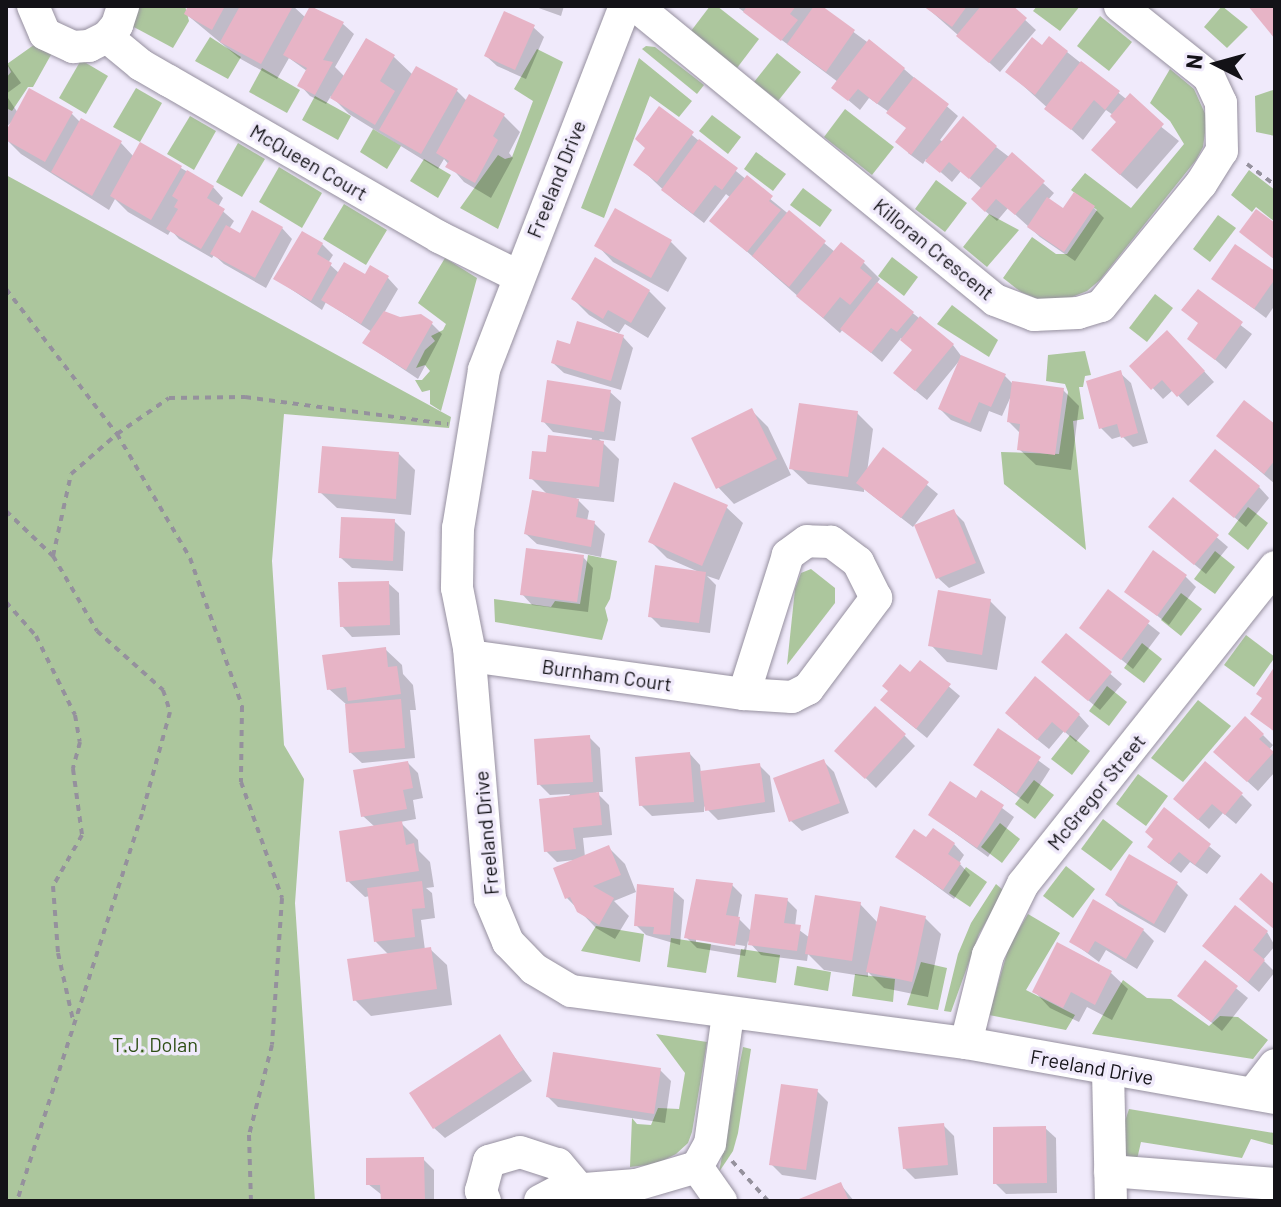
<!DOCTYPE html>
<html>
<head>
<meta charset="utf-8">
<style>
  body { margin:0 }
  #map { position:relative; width:1281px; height:1207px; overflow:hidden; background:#f0eafb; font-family:Barlow,sans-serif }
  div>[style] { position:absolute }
  .green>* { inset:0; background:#acc69d }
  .shadow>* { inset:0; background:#0003 }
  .building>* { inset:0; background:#e7b4c6 }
  .path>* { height:4px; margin-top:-2px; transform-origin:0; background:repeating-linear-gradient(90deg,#95919d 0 6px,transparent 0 12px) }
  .roads { filter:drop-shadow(0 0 2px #96909f) drop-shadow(0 0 2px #96909f) }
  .minor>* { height:32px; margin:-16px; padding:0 16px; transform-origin:16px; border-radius:16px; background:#fff }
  span { translate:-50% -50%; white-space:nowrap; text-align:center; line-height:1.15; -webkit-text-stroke:7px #f0eafb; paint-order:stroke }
  .street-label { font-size:20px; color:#131217 }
  .park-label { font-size:20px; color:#2e4f15 }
  .frame { position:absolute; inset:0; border:8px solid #131217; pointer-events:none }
  .north { position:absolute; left:1177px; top:24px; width:80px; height:80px; -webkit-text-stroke:6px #f0eafb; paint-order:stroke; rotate:276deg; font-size:22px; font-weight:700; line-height:32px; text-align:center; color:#131217 }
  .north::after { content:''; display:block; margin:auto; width:28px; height:36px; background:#131217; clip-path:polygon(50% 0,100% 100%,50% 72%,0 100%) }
</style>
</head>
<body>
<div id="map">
  <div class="green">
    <i style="clip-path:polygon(133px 6px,185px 6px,189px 21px,173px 48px,132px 26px)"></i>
    <i style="clip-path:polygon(710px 6px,717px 6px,759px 39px,737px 68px,691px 31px)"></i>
    <i style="clip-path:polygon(1037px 6px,1080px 6px,1060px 31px,1033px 11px)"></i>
    <i style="clip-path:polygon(1222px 6px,1248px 27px,1227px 48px,1204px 27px)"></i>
    <i style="clip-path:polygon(1100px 16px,1132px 42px,1109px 71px,1077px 46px)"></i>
    <i style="clip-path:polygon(210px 37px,241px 57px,228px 79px,195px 61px)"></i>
    <i style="clip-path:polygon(38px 42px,52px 53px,33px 87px,28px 87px,12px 111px,6px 108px,6px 78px,11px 72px,7px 64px)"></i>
    <i style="clip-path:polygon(646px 46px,655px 47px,704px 85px,697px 94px,642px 49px)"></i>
    <i style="clip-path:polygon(537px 49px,563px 62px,498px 229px,460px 208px,498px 155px,505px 159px,512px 157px,533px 101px,514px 89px)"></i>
    <i style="clip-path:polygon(777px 53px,801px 72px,778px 101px,754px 82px)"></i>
    <i style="clip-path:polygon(639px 58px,692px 101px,679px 117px,650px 96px,604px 218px,581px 208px)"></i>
    <i style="clip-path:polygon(81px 60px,108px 76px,86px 114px,59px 98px)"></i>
    <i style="clip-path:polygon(262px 68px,300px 90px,287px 113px,249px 92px)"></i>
    <i style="clip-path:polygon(1170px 69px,1194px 89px,1207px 118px,1203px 147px,1196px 160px,1100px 280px,1087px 291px,1062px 301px,1040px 300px,1021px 292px,1003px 278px,1032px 237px,1056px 254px,1067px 254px,1097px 210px,1071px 190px,1085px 173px,1131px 208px,1184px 144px,1170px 121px,1150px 103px)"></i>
    <i style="clip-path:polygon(136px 88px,162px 103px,140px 142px,113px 127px)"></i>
    <i style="clip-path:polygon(1273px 90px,1275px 95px,1275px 136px,1256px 132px,1255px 96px)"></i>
    <i style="clip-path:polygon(315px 96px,351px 116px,338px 140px,302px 120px)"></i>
    <i style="clip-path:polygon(845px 109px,894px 147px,872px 175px,824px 137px)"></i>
    <i style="clip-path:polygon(712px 115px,741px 137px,728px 154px,699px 131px)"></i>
    <i style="clip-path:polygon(190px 116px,216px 131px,194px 170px,167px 154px)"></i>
    <i style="clip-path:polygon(373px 129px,401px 146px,387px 169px,360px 152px)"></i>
    <i style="clip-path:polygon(238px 143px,265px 159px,242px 197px,216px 182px)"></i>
    <i style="clip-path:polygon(756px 152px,786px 174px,773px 191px,744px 169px)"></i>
    <i style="clip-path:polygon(424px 159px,451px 175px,438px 198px,410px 181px)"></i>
    <i style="clip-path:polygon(279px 167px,322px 193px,302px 228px,259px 202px)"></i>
    <i style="clip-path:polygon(1249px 170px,1275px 190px,1275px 222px,1256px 207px,1252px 212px,1231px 195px)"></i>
    <i style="clip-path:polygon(6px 175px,451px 417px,449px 428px,284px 414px,272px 561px,284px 745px,304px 779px,295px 903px,315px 1201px,6px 1201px)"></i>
    <i style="clip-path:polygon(936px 180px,967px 203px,945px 232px,915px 209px)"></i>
    <i style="clip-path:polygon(803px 188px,832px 210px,820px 227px,790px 205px)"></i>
    <i style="clip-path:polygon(344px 204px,387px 230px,366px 265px,323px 239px)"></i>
    <i style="clip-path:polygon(989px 214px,1019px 230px,987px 267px,963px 247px)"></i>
    <i style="clip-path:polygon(1218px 215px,1236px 228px,1210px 262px,1193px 249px)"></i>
    <i style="clip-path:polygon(892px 257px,918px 277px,904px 296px,878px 276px)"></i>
    <i style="clip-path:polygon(445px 258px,477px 278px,441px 411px,430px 404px,430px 390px,422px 392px,415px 380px,422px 380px,430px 371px,425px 365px,416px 368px,425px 350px,435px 341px,431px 336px,443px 330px,446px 324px,418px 303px)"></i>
    <i style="clip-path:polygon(1155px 294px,1173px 308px,1147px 342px,1129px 328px)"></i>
    <i style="clip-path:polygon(952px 305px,998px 340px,989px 357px,937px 324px)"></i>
    <i style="clip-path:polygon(1085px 351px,1091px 375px,1085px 376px,1083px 387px,1079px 387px,1084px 419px,1073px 421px,1086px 550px,1004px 484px,1001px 452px,1059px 454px,1068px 392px,1065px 384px,1046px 381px,1048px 355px)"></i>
    <i style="clip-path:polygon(1248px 507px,1268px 523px,1248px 550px,1228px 534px)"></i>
    <i style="clip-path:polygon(1215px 551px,1235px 567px,1215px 594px,1194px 579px)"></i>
    <i style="clip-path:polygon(588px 555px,617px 561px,610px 599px,605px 608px,608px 620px,602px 640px,495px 622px,494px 599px,551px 607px,555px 601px,580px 604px)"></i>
    <i style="clip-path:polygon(811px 569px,835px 588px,835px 603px,787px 665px,795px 589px,801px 573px)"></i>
    <i style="clip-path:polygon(1181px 593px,1202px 609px,1181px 636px,1161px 620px)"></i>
    <i style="clip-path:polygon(1246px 635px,1275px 657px,1254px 687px,1224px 665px)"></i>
    <i style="clip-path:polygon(1142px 643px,1162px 659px,1144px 683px,1124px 668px)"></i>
    <i style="clip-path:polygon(1107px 686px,1127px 702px,1109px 726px,1089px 711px)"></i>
    <i style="clip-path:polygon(1198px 700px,1231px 726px,1183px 782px,1151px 758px)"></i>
    <i style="clip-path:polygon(1070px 735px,1090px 751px,1072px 775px,1051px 759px)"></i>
    <i style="clip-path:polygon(1138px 774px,1168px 796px,1146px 826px,1116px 804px)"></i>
    <i style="clip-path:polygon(1034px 780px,1054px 795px,1035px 819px,1015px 804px)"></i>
    <i style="clip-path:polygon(1103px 819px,1133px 842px,1111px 871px,1081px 849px)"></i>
    <i style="clip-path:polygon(1000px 823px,1020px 839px,1002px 863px,981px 847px)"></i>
    <i style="clip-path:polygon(1066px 866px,1095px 889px,1073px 918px,1043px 896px)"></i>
    <i style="clip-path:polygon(966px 867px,987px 882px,970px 907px,949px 893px)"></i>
    <i style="clip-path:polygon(996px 884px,1004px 891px,979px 934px,951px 1012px,944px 1011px,958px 954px,971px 923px)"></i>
    <i style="clip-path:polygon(1028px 914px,1060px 933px,1026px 990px,1075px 1015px,1066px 1030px,989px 1015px,1009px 946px)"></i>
    <i style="clip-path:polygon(596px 926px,644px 934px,640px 962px,581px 951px)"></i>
    <i style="clip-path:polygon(671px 938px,711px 944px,706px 973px,667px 967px)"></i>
    <i style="clip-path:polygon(741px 949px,780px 955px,776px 983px,737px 977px)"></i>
    <i style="clip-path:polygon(921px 962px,947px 968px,938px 1010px,907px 1005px)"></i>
    <i style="clip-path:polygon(797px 966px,831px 972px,828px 991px,794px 985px)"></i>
    <i style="clip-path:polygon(855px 974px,895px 979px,893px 1002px,852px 996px)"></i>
    <i style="clip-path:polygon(1123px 980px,1147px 998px,1171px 999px,1209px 1026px,1220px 1016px,1238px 1017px,1268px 1040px,1253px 1059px,1092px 1034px)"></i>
    <i style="clip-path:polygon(656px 1034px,707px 1042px,692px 1132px,688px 1143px,676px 1154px,656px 1164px,630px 1167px,632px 1118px,637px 1124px,651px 1125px,658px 1108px,679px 1109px,685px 1073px)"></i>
    <i style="clip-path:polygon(743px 1047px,751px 1049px,738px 1133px,733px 1151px,719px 1172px)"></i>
    <i style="clip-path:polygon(1129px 1109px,1274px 1133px,1273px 1145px,1251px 1139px,1242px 1158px,1141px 1142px,1135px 1168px,1126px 1161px,1125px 1121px)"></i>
  </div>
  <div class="shadow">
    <i style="clip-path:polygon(190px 6px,293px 6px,306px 18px,312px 7px,343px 24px,354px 34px,335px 67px,345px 77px,367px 40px,394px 57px,413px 75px,457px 91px,467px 101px,504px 116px,520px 132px,509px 153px,513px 158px,491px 198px,464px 182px,444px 159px,438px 169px,349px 114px,331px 96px,326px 104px,310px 96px,300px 85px,307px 71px,289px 58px,277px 79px,239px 58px,186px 14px)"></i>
    <i style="clip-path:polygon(533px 6px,564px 6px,561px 16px)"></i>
    <i style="clip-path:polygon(736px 6px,824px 6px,822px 9px,904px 69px,958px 116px,940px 140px,943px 142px,996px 147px,1043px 183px,1054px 193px,1048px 200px,1064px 211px,1094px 208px,1104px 218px,1075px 261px,1040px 237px,1008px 208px,997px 221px,984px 210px,982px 189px,961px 171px,952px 182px,926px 159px,923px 164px,908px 153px,908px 129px,889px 112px,869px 98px,860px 110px,834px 88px,838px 82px)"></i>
    <i style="clip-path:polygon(925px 6px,1010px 6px,1036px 30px,1000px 72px)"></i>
    <i style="clip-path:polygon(533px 27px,544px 37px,526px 79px,497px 66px,486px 56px)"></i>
    <i style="clip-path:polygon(1043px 48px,1067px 52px,1179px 141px,1137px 189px,1110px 166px,1118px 122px,1113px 115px,1106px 110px,1083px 140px,1008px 72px)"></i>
    <i style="clip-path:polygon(6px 62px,21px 83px,6px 94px)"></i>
    <i style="clip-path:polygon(6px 95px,18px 113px,72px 114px,81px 123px,121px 143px,134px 157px,181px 168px,213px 187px,223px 198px,218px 207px,234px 221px,229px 229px,240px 236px,282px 228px,292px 239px,266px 288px,224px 264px,214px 255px,212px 258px,179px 239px,171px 230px,168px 235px,128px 212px,115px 199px,109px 210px,21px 154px,6px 139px,13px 121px,6px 127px)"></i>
    <i style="clip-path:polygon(660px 109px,835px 252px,864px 263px,880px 279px,876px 284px,953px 345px,962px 357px,1005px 376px,1012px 383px,1063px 390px,1079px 406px,1071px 470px,1036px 465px,1019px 449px,1021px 434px,1009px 422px,1011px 396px,1002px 416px,989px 411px,981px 432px,951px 420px,940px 409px,960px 360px,927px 400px,906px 383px,914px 351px,901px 338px,882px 362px,843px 329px,840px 333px,712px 221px,731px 198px,726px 194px,704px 223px,674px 200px,636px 164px,647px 149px)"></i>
    <i style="clip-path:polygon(671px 242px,687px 258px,668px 292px,613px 262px,597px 245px)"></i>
    <i style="clip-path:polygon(322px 244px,333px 255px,328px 263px,339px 273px,388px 278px,398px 289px,384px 313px,400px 319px,431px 323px,442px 334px,418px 379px,364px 343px,372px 332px,326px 302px,322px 310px,276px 279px)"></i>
    <i style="clip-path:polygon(596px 260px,649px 291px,666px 308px,648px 338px,625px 324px,619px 333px,589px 315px,573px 299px)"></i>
    <i style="clip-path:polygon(1275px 273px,1275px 305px,1266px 318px,1214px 279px)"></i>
    <i style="clip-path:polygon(1198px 292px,1252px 334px,1226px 369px,1190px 338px,1200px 324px,1184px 310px)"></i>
    <i style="clip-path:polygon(623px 337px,633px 348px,621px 390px,564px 373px,553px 363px,571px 346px)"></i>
    <i style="clip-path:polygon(1178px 343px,1214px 382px,1188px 406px,1173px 390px,1163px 399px,1132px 366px)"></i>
    <i style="clip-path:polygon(1120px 373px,1131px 383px,1148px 443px,1133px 447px,1122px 436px,1112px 439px,1101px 428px)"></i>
    <i style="clip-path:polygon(610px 392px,621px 402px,615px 441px,599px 439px,619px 459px,614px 502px,576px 498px,589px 511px,587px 521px,594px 523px,605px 534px,601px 557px,537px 544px,526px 534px,547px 494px,531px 478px,548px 455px,591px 442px,592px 438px,553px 432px,543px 421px)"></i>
    <i style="clip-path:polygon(752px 411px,768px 427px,791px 475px,734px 504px,718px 487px)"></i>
    <i style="clip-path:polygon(857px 413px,873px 429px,867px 472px,884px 450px,938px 494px,913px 527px,864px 489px,864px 492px,808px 484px,791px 468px)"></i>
    <i style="clip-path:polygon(1275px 427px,1275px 484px,1219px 436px)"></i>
    <i style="clip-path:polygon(399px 454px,415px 470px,411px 515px,337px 508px,320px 492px)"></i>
    <i style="clip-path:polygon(1259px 487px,1269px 498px,1246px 527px,1203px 491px)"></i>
    <i style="clip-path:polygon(1173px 500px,1228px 547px,1206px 574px,1161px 537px)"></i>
    <i style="clip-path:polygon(726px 507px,743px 523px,719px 580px,707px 576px,716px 585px,710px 633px,661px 627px,650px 616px,699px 572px,667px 558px,651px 542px)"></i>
    <i style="clip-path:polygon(953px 511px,964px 522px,985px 573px,949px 588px,938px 578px)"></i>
    <i style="clip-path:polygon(394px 521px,405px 532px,403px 571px,352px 568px,341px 558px)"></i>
    <i style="clip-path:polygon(583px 557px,593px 568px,588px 612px,532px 605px,522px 594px)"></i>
    <i style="clip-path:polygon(1185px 576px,1196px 587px,1169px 625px,1126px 591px)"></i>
    <i style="clip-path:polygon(388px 583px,399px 593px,400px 635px,352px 637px,342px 626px)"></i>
    <i style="clip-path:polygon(1108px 592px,1160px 633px,1133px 669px,1081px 627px)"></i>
    <i style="clip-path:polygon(990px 601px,1006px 617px,997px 670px,947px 662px,931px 645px)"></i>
    <i style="clip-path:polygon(1066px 636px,1122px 684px,1100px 710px,1055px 673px)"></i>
    <i style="clip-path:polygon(385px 649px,402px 665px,403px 674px,413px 685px,416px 710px,410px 710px,415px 758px,362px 763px,351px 753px,347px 705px,329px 689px)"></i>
    <i style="clip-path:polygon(921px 663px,960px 696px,927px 738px,894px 711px,911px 675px)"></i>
    <i style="clip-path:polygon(1079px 715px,1089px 726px,1076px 742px,1064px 731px,1049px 749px,1018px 724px)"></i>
    <i style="clip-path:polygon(998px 731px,1050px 769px,1028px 804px,975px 765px)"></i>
    <i style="clip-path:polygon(904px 735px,915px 746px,876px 788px,848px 761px)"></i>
    <i style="clip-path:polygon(1263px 735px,1273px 745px,1269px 750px,1275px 755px,1275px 772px,1258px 791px,1226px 762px)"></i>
    <i style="clip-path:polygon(589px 737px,600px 748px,603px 792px,596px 792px,609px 805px,612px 835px,583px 838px,585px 857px,609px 848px,625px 864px,636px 892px,614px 901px,629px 916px,615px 939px,596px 928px,567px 898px,574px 860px,557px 862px,546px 851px,570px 794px,550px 795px,539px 784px)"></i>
    <i style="clip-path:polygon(690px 754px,700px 765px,701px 773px,759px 765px,770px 776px,775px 812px,718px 820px,704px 806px,704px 812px,652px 816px,641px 805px)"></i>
    <i style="clip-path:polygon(823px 761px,834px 772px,849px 813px,802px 831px,791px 821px)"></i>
    <i style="clip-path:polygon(408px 763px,418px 773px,423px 798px,413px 800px,416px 819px,400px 822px,418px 840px,419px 851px,430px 862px,434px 887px,426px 888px,432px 893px,435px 918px,421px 920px,425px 950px,430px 949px,447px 965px,452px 1005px,371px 1016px,355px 1000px,389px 955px,376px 942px,370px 896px,365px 897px,348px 881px,375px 827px,363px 816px)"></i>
    <i style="clip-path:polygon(982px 793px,1014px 817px,988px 857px,930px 815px,977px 801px)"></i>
    <i style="clip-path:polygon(1242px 795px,1252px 805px,1236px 824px,1223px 813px,1209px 829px,1186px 809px)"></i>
    <i style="clip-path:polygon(1165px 810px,1221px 856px,1207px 874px,1190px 862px,1181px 873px,1160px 857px)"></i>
    <i style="clip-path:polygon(927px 840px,954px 844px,964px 855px,959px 863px,970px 875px,954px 899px,897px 857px)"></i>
    <i style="clip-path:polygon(1130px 856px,1177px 884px,1188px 895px,1165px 933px,1118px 906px,1108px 895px)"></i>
    <i style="clip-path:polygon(evenodd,732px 885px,742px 895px,738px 918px,752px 932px,787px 900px,797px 910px,795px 927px,810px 938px,860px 904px,878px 923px,925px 918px,941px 934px,928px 997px,884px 988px,868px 972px,868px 977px,824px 970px,808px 954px,807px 961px,761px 955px,748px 941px,745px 956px,697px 948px,686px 937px,732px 885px,696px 938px,745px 946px,744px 950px,696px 942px,696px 938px)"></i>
    <i style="clip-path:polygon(673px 890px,684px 900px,680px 945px,646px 935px,636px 925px)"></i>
    <i style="clip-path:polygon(1143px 930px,1154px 941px,1137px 969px,1106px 950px,1099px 962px,1071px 941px)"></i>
    <i style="clip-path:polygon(1267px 932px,1275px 946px,1263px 960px,1275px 972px,1259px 992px,1205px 946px)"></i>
    <i style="clip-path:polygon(1058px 945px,1111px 973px,1128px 989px,1112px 1020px,1087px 1007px,1079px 1022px,1050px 1008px,1034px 991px)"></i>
    <i style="clip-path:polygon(1205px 963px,1248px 998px,1222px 1031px,1179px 996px)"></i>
    <i style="clip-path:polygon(499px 1036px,532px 1081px,445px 1138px,434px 1128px)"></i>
    <i style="clip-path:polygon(660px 1070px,671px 1081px,665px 1123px,558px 1107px,548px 1097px)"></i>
    <i style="clip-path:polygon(817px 1091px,828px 1102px,816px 1180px,782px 1175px,771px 1164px)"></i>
    <i style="clip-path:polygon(943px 1125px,954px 1136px,958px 1175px,915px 1179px,904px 1168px)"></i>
    <i style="clip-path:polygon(1045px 1128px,1056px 1138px,1057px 1193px,1006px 1194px,995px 1183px)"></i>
    <i style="clip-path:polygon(423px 1159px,434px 1170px,434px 1201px,383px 1201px,382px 1195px,368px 1184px)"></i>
    <i style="clip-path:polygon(841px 1185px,854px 1201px,799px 1201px)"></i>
  </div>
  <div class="building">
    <i style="clip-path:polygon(188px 6px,225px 6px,212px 30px,184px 14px)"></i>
    <i style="clip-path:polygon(240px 6px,293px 6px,261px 64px,220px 42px)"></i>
    <i style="clip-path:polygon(310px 6px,344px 22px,323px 60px,333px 62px,315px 95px,297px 86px,307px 68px,283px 55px)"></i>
    <i style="clip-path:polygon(747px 6px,796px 6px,790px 14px,798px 20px,781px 41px,743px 12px)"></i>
    <i style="clip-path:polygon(814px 6px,822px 6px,855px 30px,826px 72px,787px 44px)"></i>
    <i style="clip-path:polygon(923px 6px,967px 6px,952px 27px)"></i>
    <i style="clip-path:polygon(981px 6px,1013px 6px,1027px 18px,989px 63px,956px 36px)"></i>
    <i style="clip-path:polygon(1248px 6px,1275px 6px,1275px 39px)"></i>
    <i style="clip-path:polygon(504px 11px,535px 25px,515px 70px,484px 56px)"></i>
    <i style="clip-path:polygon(1049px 36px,1068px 51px,1035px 95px,1005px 72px,1032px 37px,1042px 45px)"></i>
    <i style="clip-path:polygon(366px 38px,395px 55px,380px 81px,395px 91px,375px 125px,330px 98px)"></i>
    <i style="clip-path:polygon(869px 39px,905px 68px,877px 104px,858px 89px,848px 101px,831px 88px)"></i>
    <i style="clip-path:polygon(1081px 61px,1120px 91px,1105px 110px,1094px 100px,1071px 130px,1044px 109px)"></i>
    <i style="clip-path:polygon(416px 66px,458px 89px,421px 154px,379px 130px)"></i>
    <i style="clip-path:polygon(914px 77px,949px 104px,911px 155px,895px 142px,906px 128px,886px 113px)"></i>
    <i style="clip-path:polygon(29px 88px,73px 112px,45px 162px,6px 140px,6px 131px)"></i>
    <i style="clip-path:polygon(1130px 93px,1164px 124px,1120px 175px,1091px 150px,1116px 122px,1110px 116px)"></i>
    <i style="clip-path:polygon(469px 94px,505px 114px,493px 136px,498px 140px,475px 183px,445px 167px,449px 161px,436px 153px)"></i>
    <i style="clip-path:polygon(659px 106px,694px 132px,657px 182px,633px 165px,645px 148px,635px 139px)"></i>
    <i style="clip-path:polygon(963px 116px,997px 146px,969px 179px,949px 162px,940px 173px,925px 161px)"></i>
    <i style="clip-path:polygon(81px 118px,122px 141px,92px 196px,51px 172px)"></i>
    <i style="clip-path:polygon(699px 139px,738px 168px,722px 190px,715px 185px,693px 214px,661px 190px)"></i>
    <i style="clip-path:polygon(140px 142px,182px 166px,151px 220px,110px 196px)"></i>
    <i style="clip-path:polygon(1012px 152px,1045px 181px,1015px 215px,996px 199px,985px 212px,971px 199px)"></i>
    <i style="clip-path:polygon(187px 170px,214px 186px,207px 198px,225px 209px,201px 249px,166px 229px,178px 209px,174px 207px,178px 200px,172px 196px)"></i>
    <i style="clip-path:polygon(747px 175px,773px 196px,769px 201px,781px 210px,747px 252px,709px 221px)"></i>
    <i style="clip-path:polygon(1074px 192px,1095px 206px,1064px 252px,1027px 227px,1047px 197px,1063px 208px)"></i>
    <i style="clip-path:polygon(615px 208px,672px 240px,651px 278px,594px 246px)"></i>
    <i style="clip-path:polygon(1256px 209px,1275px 223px,1275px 260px,1239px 232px)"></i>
    <i style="clip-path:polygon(252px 210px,283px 227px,255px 278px,210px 254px,226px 225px,240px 233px)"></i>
    <i style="clip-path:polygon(789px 210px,826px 241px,789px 287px,752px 256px)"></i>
    <i style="clip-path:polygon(302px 231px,323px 243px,317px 254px,332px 263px,311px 301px,273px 279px)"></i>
    <i style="clip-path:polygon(841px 242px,865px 261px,860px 268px,872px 278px,850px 305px,840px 297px,823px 318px,796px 296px)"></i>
    <i style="clip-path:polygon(1235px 244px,1275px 271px,1275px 279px,1254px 309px,1211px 279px)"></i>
    <i style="clip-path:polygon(595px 257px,650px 290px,631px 323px,608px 310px,603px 319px,571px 299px)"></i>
    <i style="clip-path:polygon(344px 262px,365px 274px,370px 265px,389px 276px,361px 324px,321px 300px)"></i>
    <i style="clip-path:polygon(877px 282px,914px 312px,897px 332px,891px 328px,871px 353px,840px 329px)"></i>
    <i style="clip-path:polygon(1198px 289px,1243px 322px,1215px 360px,1187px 339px,1198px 323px,1181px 310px)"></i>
    <i style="clip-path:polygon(384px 311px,400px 317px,421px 314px,433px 322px,406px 370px,362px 343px)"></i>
    <i style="clip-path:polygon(920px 316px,954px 344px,915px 391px,893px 373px,912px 350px,900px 340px)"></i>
    <i style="clip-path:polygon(577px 321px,624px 335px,611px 381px,551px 363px,557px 340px,570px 344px)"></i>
    <i style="clip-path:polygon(1167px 330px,1205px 371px,1177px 397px,1162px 380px,1151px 390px,1129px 366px)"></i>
    <i style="clip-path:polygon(961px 355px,1006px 374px,991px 407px,979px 402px,970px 423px,938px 409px)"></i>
    <i style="clip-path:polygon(1121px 370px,1138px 433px,1121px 438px,1117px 424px,1099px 429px,1086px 381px)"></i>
    <i style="clip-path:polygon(547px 380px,611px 390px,604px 432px,541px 422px)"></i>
    <i style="clip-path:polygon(1012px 381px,1064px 388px,1055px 455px,1017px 450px,1020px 424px,1007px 422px)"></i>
    <i style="clip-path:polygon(1244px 400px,1275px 424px,1275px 460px,1264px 474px,1216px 436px)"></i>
    <i style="clip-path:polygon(799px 403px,858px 411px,848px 477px,789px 469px)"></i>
    <i style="clip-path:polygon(752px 408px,777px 459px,716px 489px,691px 438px)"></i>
    <i style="clip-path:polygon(548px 435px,604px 441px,599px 487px,529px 479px,532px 451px,546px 452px)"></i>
    <i style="clip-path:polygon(322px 446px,399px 452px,396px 499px,318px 493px)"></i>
    <i style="clip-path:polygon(883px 447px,929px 482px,901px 518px,856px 483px)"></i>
    <i style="clip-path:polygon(1215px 449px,1260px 486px,1234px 518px,1189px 481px)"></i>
    <i style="clip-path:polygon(674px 482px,728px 505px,702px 566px,648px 542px)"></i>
    <i style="clip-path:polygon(532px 490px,579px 499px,576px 517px,595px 521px,591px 547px,524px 534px)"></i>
    <i style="clip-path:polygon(1173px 497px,1219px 535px,1194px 565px,1148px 527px)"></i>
    <i style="clip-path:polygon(954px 509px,976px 563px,936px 579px,914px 525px)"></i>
    <i style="clip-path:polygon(341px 517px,395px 519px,393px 561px,339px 558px)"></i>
    <i style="clip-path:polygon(526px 548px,584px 555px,577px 602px,520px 595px)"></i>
    <i style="clip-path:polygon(1153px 550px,1187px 575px,1157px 616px,1124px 592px)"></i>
    <i style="clip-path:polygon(655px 565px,706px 572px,699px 623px,648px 617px)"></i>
    <i style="clip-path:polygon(389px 581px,390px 625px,340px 627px,338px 582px)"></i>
    <i style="clip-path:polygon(1108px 589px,1150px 621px,1121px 660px,1079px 628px)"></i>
    <i style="clip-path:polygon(938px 590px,991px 599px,982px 655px,928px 646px)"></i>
    <i style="clip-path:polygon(1066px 633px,1112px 672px,1088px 701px,1041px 662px)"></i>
    <i style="clip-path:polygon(386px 647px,388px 667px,397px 666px,401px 694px,348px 701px,346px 687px,327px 690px,322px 655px)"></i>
    <i style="clip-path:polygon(920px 660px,951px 684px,916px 729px,880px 700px,888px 691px,882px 686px,900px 664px,910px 672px)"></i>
    <i style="clip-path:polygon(1275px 666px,1275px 732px,1250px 714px,1262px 698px,1256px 694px)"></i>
    <i style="clip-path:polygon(1035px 676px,1080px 714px,1065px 733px,1052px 722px,1037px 740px,1005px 713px)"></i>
    <i style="clip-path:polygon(401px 699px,405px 748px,349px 753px,345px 704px)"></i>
    <i style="clip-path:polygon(875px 706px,906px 734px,865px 779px,834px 751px)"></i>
    <i style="clip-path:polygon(1245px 716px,1264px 734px,1259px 739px,1274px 752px,1247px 782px,1213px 752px)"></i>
    <i style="clip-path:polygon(998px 728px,1041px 757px,1016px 794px,973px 765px)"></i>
    <i style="clip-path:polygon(590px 735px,593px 782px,537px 785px,534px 739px)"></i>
    <i style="clip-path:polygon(690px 752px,694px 802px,639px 806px,635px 757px)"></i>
    <i style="clip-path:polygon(824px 759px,840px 803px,789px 822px,773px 778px)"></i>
    <i style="clip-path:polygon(408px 761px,413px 788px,403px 790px,407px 809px,361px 817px,353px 770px)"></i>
    <i style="clip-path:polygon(1205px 761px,1243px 793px,1225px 815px,1212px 804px,1198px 820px,1173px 799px)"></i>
    <i style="clip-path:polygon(760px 763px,765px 802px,705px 811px,700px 771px)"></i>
    <i style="clip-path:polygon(950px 781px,976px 798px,981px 790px,1004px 805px,977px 848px,928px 815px)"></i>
    <i style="clip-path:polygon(599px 792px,602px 825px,573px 828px,576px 849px,544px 852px,539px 799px)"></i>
    <i style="clip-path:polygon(1164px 807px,1211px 844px,1195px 865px,1179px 852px,1169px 864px,1147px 847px,1153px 839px,1145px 832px)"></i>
    <i style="clip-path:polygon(402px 821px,406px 845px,414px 843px,419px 871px,346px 882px,339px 831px)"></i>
    <i style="clip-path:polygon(933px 828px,955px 843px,948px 854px,961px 863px,943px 890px,895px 857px,914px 829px,926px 837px)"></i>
    <i style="clip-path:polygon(609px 845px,621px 875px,593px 886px,614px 898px,599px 925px,577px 912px,570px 897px,565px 899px,553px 868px)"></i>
    <i style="clip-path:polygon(1129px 854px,1178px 882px,1154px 924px,1105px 895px)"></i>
    <i style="clip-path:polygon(1261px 873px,1275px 885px,1275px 930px,1239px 899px)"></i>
    <i style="clip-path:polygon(696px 879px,733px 883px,726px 915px,740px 917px,735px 946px,684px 938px)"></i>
    <i style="clip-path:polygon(422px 881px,425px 908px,412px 909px,415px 937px,374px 942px,367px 888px)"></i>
    <i style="clip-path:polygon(637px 884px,674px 888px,670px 935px,653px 934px,654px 927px,634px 926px)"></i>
    <i style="clip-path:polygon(755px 894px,788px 898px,784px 923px,801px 925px,797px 951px,748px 945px)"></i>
    <i style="clip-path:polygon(815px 895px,861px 902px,852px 961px,805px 954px)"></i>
    <i style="clip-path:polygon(1093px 899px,1144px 929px,1126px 959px,1095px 941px,1088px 953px,1069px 942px)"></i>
    <i style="clip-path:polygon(1235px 905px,1268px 931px,1253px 950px,1265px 960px,1248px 982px,1202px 946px)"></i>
    <i style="clip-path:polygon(880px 906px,926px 916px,912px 982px,866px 972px)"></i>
    <i style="clip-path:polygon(1057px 942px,1112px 971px,1095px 1005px,1071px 992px,1063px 1008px,1032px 992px)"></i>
    <i style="clip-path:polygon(431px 947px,437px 989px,353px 1001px,347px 959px)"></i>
    <i style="clip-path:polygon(1205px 960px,1238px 986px,1211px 1022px,1177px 996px)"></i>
    <i style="clip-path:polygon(500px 1034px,523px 1070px,433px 1129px,409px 1093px)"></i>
    <i style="clip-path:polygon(553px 1052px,661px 1068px,654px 1114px,546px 1097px)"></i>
    <i style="clip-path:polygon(781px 1084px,818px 1089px,806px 1170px,769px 1165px)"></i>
    <i style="clip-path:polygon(944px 1123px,948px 1165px,903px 1169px,898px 1127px)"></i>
    <i style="clip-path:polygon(1046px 1126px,1047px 1183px,993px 1184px,993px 1127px)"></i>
    <i style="clip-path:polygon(424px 1157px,425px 1201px,381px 1201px,380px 1185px,366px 1185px,366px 1158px)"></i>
    <i style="clip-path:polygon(841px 1182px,849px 1201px,794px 1201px)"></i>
  </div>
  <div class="path">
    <i style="left:1247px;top:164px;width:35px;rotate:37deg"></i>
    <i style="left:6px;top:289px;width:183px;rotate:52.6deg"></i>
    <i style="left:117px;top:434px;width:144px;rotate:59.5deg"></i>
    <i style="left:190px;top:558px;width:157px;rotate:70.6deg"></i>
    <i style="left:242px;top:706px;width:76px;rotate:90.8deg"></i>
    <i style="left:241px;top:782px;width:123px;rotate:70.5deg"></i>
    <i style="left:282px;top:898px;width:147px;rotate:93.9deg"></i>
    <i style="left:272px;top:1045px;width:93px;rotate:104.3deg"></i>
    <i style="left:249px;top:1135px;width:66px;rotate:88.3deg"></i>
    <i style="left:6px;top:511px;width:65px;rotate:43.8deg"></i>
    <i style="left:53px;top:556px;width:87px;rotate:59.6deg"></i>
    <i style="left:97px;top:631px;width:89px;rotate:41.8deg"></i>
    <i style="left:163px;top:690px;width:23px;rotate:72deg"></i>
    <i style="left:170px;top:712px;width:106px;rotate:105.4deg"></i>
    <i style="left:142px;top:814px;width:407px;rotate:107.9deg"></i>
    <i style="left:53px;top:556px;width:84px;rotate:-77.6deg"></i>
    <i style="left:71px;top:474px;width:61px;rotate:-41deg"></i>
    <i style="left:117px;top:434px;width:63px;rotate:-34.7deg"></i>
    <i style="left:169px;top:398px;width:76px;rotate:-0.8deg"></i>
    <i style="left:245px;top:397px;width:205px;rotate:7.6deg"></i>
    <i style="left:6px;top:602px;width:45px;rotate:48.6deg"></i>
    <i style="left:36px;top:636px;width:88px;rotate:63.7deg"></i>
    <i style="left:75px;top:715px;width:27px;rotate:80deg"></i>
    <i style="left:80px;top:742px;width:28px;rotate:105deg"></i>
    <i style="left:73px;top:769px;width:67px;rotate:82.2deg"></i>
    <i style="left:82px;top:835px;width:59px;rotate:119.6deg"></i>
    <i style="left:53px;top:886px;width:67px;rotate:85.7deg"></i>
    <i style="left:58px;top:953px;width:69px;rotate:77.4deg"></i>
    <i style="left:732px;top:1161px;width:54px;rotate:48deg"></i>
  </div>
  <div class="roads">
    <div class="minor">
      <i style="left:33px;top:6px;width:30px;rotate:67deg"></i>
      <i style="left:45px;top:34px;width:31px;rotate:25deg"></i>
      <i style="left:73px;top:47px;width:16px;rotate:-4deg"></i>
      <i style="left:89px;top:46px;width:20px;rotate:-27deg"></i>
      <i style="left:107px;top:37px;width:16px;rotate:-50deg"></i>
      <i style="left:117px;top:25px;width:20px;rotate:-72deg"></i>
      <i style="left:625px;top:6px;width:390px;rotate:111.2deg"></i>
      <i style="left:484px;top:370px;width:160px;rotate:99.3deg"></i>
      <i style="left:458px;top:528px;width:60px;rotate:91deg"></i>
      <i style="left:457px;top:588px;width:61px;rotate:78.7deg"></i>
      <i style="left:469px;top:648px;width:252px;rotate:85.2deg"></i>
      <i style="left:490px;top:899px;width:47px;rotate:67.3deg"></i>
      <i style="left:508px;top:942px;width:37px;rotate:46deg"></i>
      <i style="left:534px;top:969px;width:43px;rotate:30.7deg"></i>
      <i style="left:571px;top:991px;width:398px;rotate:7.5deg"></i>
      <i style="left:966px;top:1043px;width:314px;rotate:10.1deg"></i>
      <i style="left:636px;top:6px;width:464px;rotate:39.3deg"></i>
      <i style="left:995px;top:300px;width:42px;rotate:21deg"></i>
      <i style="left:1034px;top:315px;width:44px;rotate:-2.6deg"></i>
      <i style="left:1078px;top:313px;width:24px;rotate:-17deg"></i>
      <i style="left:1101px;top:306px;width:158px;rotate:-50.7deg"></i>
      <i style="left:1201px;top:184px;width:39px;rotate:-58deg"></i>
      <i style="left:1222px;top:151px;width:48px;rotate:-91.2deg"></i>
      <i style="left:1221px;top:103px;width:29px;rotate:-115deg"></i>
      <i style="left:1209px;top:77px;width:114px;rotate:-141.4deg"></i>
      <i style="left:107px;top:37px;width:44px;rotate:39.5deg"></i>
      <i style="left:141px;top:65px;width:32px;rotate:30deg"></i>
      <i style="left:169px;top:81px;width:312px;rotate:30deg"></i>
      <i style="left:439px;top:237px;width:88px;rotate:26.3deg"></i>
      <i style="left:470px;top:656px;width:277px;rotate:7.9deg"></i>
      <i style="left:744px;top:694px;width:48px;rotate:3.6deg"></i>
      <i style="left:792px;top:697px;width:18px;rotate:-27deg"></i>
      <i style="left:808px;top:689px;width:114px;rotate:-53.2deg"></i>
      <i style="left:876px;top:598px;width:40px;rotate:-116.6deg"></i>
      <i style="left:858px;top:562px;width:34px;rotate:-143deg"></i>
      <i style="left:831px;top:542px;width:24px;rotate:-178deg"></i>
      <i style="left:807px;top:541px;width:24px;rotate:144deg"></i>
      <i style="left:788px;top:555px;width:146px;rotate:107.6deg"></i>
      <i style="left:966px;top:1043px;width:91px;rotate:-76deg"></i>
      <i style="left:988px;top:955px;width:79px;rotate:-63.8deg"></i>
      <i style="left:1023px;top:884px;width:405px;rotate:-51.5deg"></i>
      <i style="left:1108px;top:1071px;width:130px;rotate:88.7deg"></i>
      <i style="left:1254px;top:1092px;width:34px;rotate:-52deg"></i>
      <i style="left:697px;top:1167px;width:42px;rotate:54.8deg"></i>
      <i style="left:1110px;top:1171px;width:166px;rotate:4.5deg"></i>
      <i style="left:485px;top:1201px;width:11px;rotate:-112deg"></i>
      <i style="left:481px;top:1191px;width:31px;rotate:-75deg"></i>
      <i style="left:489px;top:1161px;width:32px;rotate:-16deg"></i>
      <i style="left:520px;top:1152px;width:40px;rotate:18deg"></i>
      <i style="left:558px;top:1164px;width:33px;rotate:50deg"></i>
      <i style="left:540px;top:1201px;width:21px;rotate:-28deg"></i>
      <i style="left:559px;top:1191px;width:77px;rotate:-4.5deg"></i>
      <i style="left:636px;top:1185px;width:64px;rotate:-16.4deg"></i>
      <i style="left:697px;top:1167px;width:26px;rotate:-61deg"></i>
      <i style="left:710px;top:1144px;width:131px;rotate:-82.1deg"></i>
    </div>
  </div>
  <div class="street-label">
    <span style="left:309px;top:162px;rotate:30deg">McQueen Court</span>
    <span style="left:556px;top:179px;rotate:-68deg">Freeland Drive</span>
    <span style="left:934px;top:249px;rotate:39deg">Killoran Crescent</span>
    <span style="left:607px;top:675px;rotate:8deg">Burnham Court</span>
    <span style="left:1096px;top:792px;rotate:-51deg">McGregor Street</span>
    <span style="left:486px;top:833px;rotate:-95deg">Freeland Drive</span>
    <span style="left:1092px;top:1067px;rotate:10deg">Freeland Drive</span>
  </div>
  <div class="park-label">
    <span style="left:155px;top:1044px">T.J. Dolan</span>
  </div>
  <div class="frame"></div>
  <div class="north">N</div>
</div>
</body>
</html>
